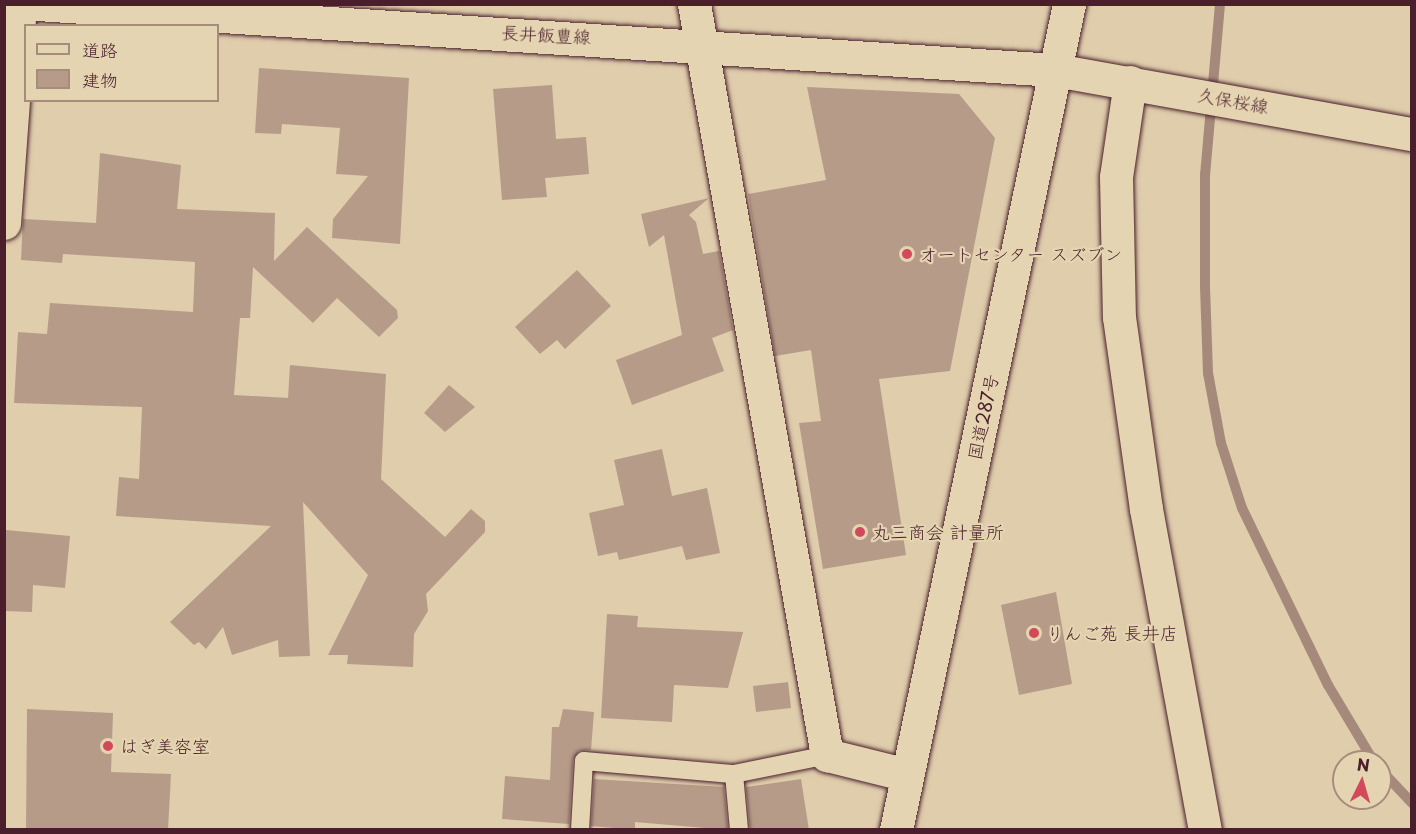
<!DOCTYPE html>
<html>
<head>
<meta charset="utf-8">
<style>
  body { margin:0 }
  #map { position:relative; width:1416px; height:834px; overflow:hidden; background:#dfcdac; font-family:"Playpen Sans","Klee One",sans-serif }
  div>[style] { position:absolute }
  .stream>* { height:10px; margin:-5px; padding:0 5px; transform-origin:5px; border-radius:5px; background:#a58a7b }
  .building>* { inset:0; background:#b69c88 }
  .roads { filter:drop-shadow(0 0 2px #4a1f2b) drop-shadow(0 0 2px #4a1f2b) }
  .lane>* { height:18px; margin:-9px; padding:0 9px; transform-origin:9px; border-radius:9px; background:#e5d4b1 }
  .street>* { height:33px; margin:-16.5px; padding:0 16.5px; transform-origin:16.5px; border-radius:16.5px; background:#e5d4b1 }
  .secondary>* { height:33px; margin:-16.5px; padding:0 16.5px; transform-origin:16.5px; border-radius:16.5px; background:#e5d4b1 }
  .primary>* { height:33px; margin:-16.5px; padding:0 16.5px; transform-origin:16.5px; border-radius:16.5px; background:#e5d4b1 }
  .highway>* { height:33px; margin:-16.5px; padding:0 16.5px; transform-origin:16.5px; border-radius:16.5px; background:#e5d4b1 }
  .dots>* { width:16px; height:16px; translate:-50% -50%; box-sizing:border-box; border:3px solid #e5d4b1; border-radius:50% }
  span { translate:-50% -50%; white-space:nowrap; text-align:center; line-height:1.15; -webkit-text-stroke:4.5px #e5d4b1; paint-order:stroke }
  .street-label { font-size:18px; color:#4a1f2b }
  .poi-label { font-size:18px; color:#4a1f2b }
  .left { translate:0 -50%; text-align:left }
  .frame { position:absolute; inset:0; border:6px solid #4a1f2b; pointer-events:none }
  .legend { position:absolute; left:24px; top:24px; width:195px; height:78px; box-sizing:border-box; background:#e5d4b1; border:2px solid #a78c7b; margin:0; padding:8px 10px; list-style:none; font-size:18px; color:#4a1f2b }
  .legend li { display:flex; align-items:center; gap:12px; height:30px }
  .legend b { width:30px; border:2px solid #a78c7b }
  .north { position:absolute; left:1332px; top:750px; width:60px; height:60px; box-sizing:border-box; background:#e5d4b1; border:2px solid #a78c7b; border-radius:50%; rotate:5deg; font-size:16px; font-weight:700; line-height:24px; text-align:center; color:#4a1f2b }
  .north::after { content:''; display:block; margin:auto; width:21px; height:27px; background:#d1495b; clip-path:polygon(50% 0,100% 100%,50% 72%,0 100%) }
</style>
</head>
<body>
<div id="map">
  <div class="stream">
    <i style="left:1220px;top:4px;width:171px;rotate:95deg"></i>
    <i style="left:1205px;top:174px;width:113px;rotate:90deg"></i>
    <i style="left:1205px;top:287px;width:86px;rotate:88deg"></i>
    <i style="left:1208px;top:373px;width:71px;rotate:79.5deg"></i>
    <i style="left:1221px;top:443px;width:68px;rotate:72.1deg"></i>
    <i style="left:1242px;top:508px;width:197px;rotate:64.1deg"></i>
    <i style="left:1328px;top:685px;width:90px;rotate:59.1deg"></i>
    <i style="left:1380px;top:769px;width:47px;rotate:46.7deg"></i>
  </div>
  <div class="building">
    <i style="clip-path:polygon(259px 68px,409px 78px,400px 244px,332px 238px,333px 219px,368px 176px,336px 174px,340px 128px,282px 124px,281px 134px,255px 133px)"></i>
    <i style="clip-path:polygon(552px 85px,556px 139px,586px 137px,589px 174px,545px 178px,547px 197px,502px 200px,493px 89px)"></i>
    <i style="clip-path:polygon(807px 87px,959px 94px,995px 138px,950px 371px,879px 379px,906px 555px,823px 569px,799px 423px,821px 421px,811px 350px,775px 356px,748px 194px,826px 180px)"></i>
    <i style="clip-path:polygon(100px 153px,181px 165px,177px 209px,275px 213px,274px 261px,307px 227px,397px 310px,398px 318px,379px 337px,337px 298px,313px 323px,253px 267px,250px 318px,240px 318px,234px 395px,288px 398px,290px 365px,386px 374px,381px 479px,445px 537px,471px 509px,485px 521px,485px 532px,426px 594px,428px 611px,414px 634px,413px 667px,347px 664px,348px 655px,328px 655px,368px 575px,303px 502px,310px 656px,279px 657px,278px 640px,232px 655px,223px 627px,206px 649px,199px 642px,194px 645px,170px 622px,271px 526px,116px 516px,119px 477px,139px 479px,142px 407px,14px 403px,18px 332px,47px 334px,50px 303px,193px 312px,195px 262px,63px 254px,62px 263px,21px 260px,23px 219px,96px 223px)"></i>
    <i style="clip-path:polygon(709px 198px,689px 215px,696px 222px,703px 254px,719px 251px,733px 330px,712px 338px,724px 371px,632px 405px,616px 360px,682px 335px,664px 235px,649px 247px,641px 214px)"></i>
    <i style="clip-path:polygon(577px 270px,611px 306px,565px 349px,557px 340px,540px 354px,515px 327px)"></i>
    <i style="clip-path:polygon(449px 385px,475px 407px,445px 432px,424px 413px)"></i>
    <i style="clip-path:polygon(662px 449px,672px 496px,707px 488px,720px 553px,686px 560px,682px 546px,619px 560px,617px 552px,598px 556px,589px 513px,624px 505px,614px 460px)"></i>
    <i style="clip-path:polygon(6px 530px,70px 536px,65px 588px,33px 585px,32px 612px,5px 611px)"></i>
    <i style="clip-path:polygon(1056px 592px,1072px 684px,1019px 695px,1001px 605px)"></i>
    <i style="clip-path:polygon(607px 614px,638px 616px,637px 627px,743px 632px,728px 688px,674px 685px,672px 722px,601px 718px)"></i>
    <i style="clip-path:polygon(788px 682px,791px 708px,756px 712px,753px 686px)"></i>
    <i style="clip-path:polygon(27px 709px,113px 713px,111px 772px,171px 774px,168px 830px,26px 830px)"></i>
    <i style="clip-path:polygon(563px 709px,594px 712px,591px 750px,579px 751px,573px 760px,569px 824px,502px 819px,505px 776px,550px 780px,552px 727px,559px 727px)"></i>
    <i style="clip-path:polygon(594px 779px,724px 787px,728px 830px,635px 822px,635px 830px,591px 826px)"></i>
    <i style="clip-path:polygon(801px 779px,809px 830px,750px 830px,746px 787px)"></i>
  </div>
  <div class="roads">
    <div class="lane">
      <i style="left:734px;top:774px;width:56px;rotate:84.9deg"></i>
      <i style="left:580px;top:830px;width:69px;rotate:-86.7deg"></i>
      <i style="left:584px;top:761px;width:151px;rotate:5deg"></i>
      <i style="left:734px;top:774px;width:95px;rotate:-11.5deg"></i>
    </div>
    <div class="street">
      <i style="left:1130px;top:82px;width:96px;rotate:98.4deg"></i>
      <i style="left:1116px;top:177px;width:140px;rotate:88.8deg"></i>
      <i style="left:1119px;top:317px;width:194px;rotate:82deg"></i>
      <i style="left:1146px;top:509px;width:326px;rotate:79.6deg"></i>
      <i style="left:4px;top:223px;width:220px;rotate:-85.8deg"></i>
    </div>
    <div class="secondary">
      <i style="left:694px;top:4px;width:763px;rotate:79.96deg"></i>
      <i style="left:827px;top:755px;width:82px;rotate:14deg"></i>
      <i style="left:1055px;top:70px;width:363px;rotate:10.2deg"></i>
    </div>
    <div class="primary">
      <i style="left:37px;top:4px;width:1020px;rotate:3.71deg"></i>
    </div>
    <div class="highway">
      <i style="left:896px;top:830px;width:844px;rotate:-78.17deg"></i>
    </div>
  </div>
  <div class="dots">
    <i style="left:907px;top:254px;background:#d1495b"></i>
    <i style="left:860px;top:532px;background:#d1495b"></i>
    <i style="left:1034px;top:633px;background:#d1495b"></i>
    <i style="left:108px;top:746px;background:#d1495b"></i>
  </div>
  <div class="street-label">
    <span style="left:546px;top:35px;rotate:3deg">長井飯豊線</span>
    <span style="left:1233px;top:101px;rotate:10deg">久保桜線</span>
    <span style="left:983px;top:417px;rotate:-78deg">国道287号</span>
  </div>
  <div class="poi-label">
    <span class="left" style="left:919px;top:254px">オートセンター スズブン</span>
    <span class="left" style="left:872px;top:532px">丸三商会 計量所</span>
    <span class="left" style="left:1046px;top:633px">りんご苑 長井店</span>
    <span class="left" style="left:120px;top:746px">はぎ美容室</span>
  </div>
  <div class="frame"></div>
  <ul class="legend">
  <li><b style="height:8px;background:#e5d4b1"></b>道路</li>
  <li><b style="height:16px;background:#b69c88"></b>建物</li>
  </ul>
  <div class="north">N</div>
</div>
</body>
</html>
